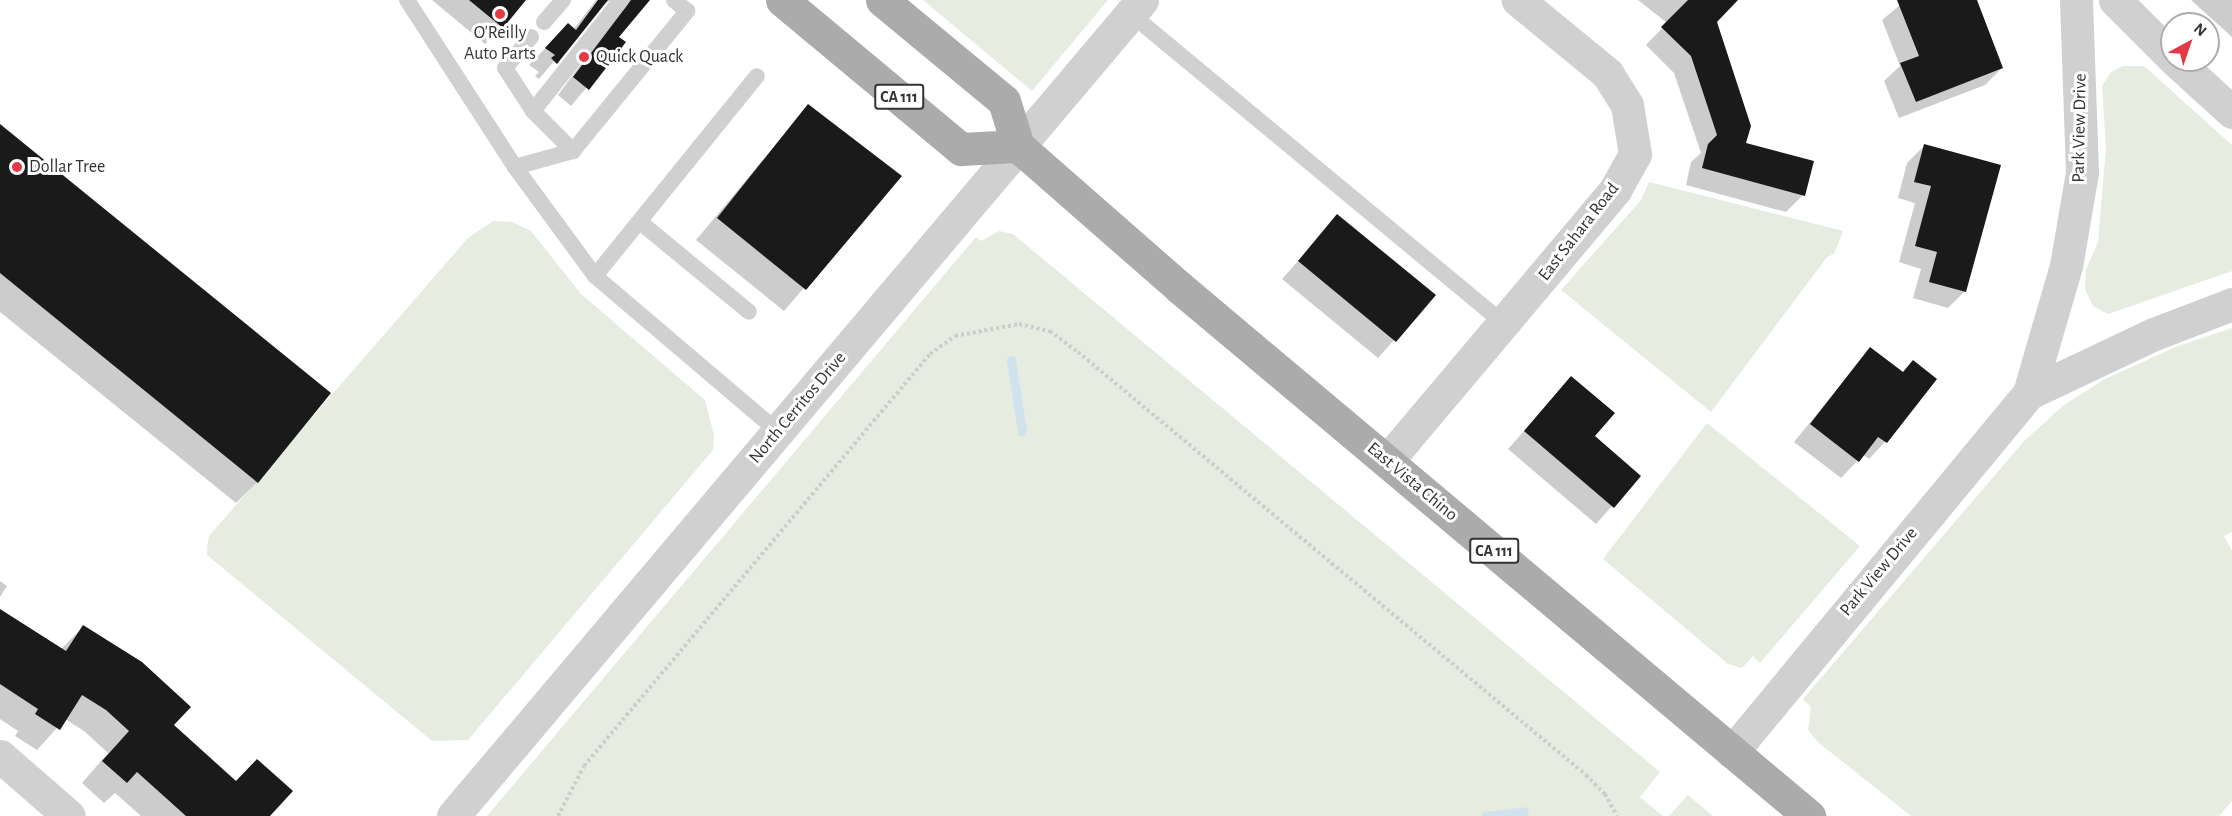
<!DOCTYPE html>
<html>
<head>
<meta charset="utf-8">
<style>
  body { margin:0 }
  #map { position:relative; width:2232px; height:816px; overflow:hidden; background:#fff; font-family:"Alegreya Sans",sans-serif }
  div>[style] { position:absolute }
  .green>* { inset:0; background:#e6ecdf }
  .shadow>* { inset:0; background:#0003 }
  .stream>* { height:9px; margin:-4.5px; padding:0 4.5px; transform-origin:4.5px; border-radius:4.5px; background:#cfe2ee }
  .building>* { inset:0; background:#1a1a1a }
  .path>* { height:4px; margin-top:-2px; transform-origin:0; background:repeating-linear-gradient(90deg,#cdcdcd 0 3px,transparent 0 6px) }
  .lane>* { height:16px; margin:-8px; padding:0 8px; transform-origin:8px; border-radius:8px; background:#d0d0d0 }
  .street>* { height:33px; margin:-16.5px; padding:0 16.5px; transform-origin:16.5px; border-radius:16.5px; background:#d0d0d0 }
  .primary>* { height:33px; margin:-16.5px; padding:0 16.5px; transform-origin:16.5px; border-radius:16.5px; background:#ababab }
  .dots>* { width:16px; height:16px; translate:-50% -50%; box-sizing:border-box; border:3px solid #fff; border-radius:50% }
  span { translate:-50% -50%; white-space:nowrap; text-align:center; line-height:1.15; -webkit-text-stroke:6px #fff; paint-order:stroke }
  .shield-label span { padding:2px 4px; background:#fff; border:2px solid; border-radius:4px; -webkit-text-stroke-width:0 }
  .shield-label { font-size:16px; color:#333; font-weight:700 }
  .poi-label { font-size:18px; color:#333 }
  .left { translate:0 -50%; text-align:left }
  .street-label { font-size:18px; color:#333 }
  .north { position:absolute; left:2160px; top:12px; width:60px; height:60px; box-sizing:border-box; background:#fff; border:2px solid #adadad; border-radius:50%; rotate:40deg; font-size:16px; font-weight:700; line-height:24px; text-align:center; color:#333 }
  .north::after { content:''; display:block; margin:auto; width:21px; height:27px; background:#e63946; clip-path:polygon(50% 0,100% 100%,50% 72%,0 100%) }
</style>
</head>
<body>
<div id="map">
  <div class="green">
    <i style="clip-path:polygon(923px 0,1108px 0,1032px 91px)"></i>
    <i style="clip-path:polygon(2123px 66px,2144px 66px,2232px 145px,2232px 271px,2108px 314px,2093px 306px,2085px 289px,2086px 270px,2098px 242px,2106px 148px,2102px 86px,2111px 72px)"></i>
    <i style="clip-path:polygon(1649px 182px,1843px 231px,1834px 254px,1827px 257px,1711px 412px,1561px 290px,1641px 200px)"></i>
    <i style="clip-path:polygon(493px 221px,512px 222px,531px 231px,581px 294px,705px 400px,714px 435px,713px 450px,468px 740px,432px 741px,207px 555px,207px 547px,209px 536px,468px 238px)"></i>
    <i style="clip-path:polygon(999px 231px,1013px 234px,1660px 772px,1640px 797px,1663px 816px,487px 816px,976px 237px,981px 241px)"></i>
    <i style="clip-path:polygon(2232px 328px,2232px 532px,2224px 536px,2232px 551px,2232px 801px,2219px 816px,1911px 816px,1819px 743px,1808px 730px,1811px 707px,1803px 699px,2025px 440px,2064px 405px,2105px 379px,2178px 346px)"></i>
    <i style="clip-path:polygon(1707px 423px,1860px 546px,1760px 663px,1753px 656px,1742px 668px,1728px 664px,1603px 559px)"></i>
    <i style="clip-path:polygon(1688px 795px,1713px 816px,1669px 816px)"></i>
  </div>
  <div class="shadow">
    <i style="clip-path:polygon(432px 0,524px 0,485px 44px)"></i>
    <i style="clip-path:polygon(596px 0,611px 0,599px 8px,539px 79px,535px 76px,539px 72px,529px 65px,568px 25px,573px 30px)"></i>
    <i style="clip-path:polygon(628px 0,634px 0,617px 37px,624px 43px,571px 106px,558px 95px)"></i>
    <i style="clip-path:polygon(1638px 0,1736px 0,1715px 22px,1744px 144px,1803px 195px,1786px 212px,1686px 185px,1691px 162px,1701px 153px,1674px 73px,1646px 45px,1667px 23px)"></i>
    <i style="clip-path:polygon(1906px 0,1975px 0,2002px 68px,1985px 85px,1899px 118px,1884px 81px,1900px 66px,1882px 20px)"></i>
    <i style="clip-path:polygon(2191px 0,2232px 0,2232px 37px)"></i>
    <i style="clip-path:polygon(808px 106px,900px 176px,784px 311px,696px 240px)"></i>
    <i style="clip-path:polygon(0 126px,257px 482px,236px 503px,0 312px)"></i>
    <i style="clip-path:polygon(1924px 146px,1965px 291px,1948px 308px,1913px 298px,1921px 269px,1899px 262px,1915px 203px,1898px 198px,1907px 163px)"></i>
    <i style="clip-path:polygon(1338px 216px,1433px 296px,1378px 358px,1282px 279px)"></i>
    <i style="clip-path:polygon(1870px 349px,1902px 373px,1913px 362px,1934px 379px,1885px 442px,1869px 459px,1863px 455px,1841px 478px,1794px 442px)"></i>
    <i style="clip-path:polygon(1571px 378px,1593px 437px,1639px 476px,1596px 524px,1508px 449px)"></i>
    <i style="clip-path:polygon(0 581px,7px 586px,0 597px)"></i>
    <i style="clip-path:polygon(0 610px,61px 649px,83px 627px,172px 725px,268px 816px,141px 816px,115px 793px,104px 803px,82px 783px,108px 753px,84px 731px,65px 719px,37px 750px,15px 736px,18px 731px,0 719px)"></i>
  </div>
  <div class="stream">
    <i style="left:1011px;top:360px;width:72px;rotate:81.2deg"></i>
    <i style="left:1486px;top:816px;width:38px;rotate:-7deg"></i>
  </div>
  <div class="building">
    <i style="clip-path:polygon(469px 0,526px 0,503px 28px)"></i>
    <i style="clip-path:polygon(598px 0,608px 0,557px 64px,551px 58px,555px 55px,545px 48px,568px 23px,576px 30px)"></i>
    <i style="clip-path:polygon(631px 0,650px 0,619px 37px,626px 42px,589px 90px,573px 77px)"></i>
    <i style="clip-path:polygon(1688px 0,1738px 0,1717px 22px,1751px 126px,1746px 143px,1814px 161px,1805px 196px,1702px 168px,1708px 144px,1717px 135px,1691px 56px,1661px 27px)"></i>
    <i style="clip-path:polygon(1897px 0,1977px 0,2003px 68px,1916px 102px,1900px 63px,1919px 56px)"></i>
    <i style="clip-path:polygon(808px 104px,902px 176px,806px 290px,717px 218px)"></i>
    <i style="clip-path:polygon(0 124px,331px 393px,258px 483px,0 273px)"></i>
    <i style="clip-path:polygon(1924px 144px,2001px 165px,1966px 292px,1929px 282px,1937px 252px,1915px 246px,1931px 186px,1914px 182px)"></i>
    <i style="clip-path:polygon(1337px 214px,1436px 295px,1396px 342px,1298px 261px)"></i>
    <i style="clip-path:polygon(1870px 347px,1903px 372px,1913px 360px,1937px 379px,1887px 443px,1878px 437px,1859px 462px,1810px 424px)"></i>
    <i style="clip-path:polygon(1571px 376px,1615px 413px,1595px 436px,1641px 476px,1614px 508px,1524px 431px)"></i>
    <i style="clip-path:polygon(0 609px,66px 651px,83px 625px,142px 662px,191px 707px,174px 725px,236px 781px,257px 759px,293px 791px,270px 816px,186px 816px,137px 772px,127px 783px,102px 761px,129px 731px,106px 710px,82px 695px,60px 730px,35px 714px,38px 709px,0 684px)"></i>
  </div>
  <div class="path">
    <i style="left:558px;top:816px;width:56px;rotate:-62.5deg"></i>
    <i style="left:584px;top:766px;width:538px;rotate:-49.98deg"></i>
    <i style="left:930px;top:354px;width:31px;rotate:-36deg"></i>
    <i style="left:955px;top:336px;width:65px;rotate:-10.6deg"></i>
    <i style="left:1019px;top:324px;width:32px;rotate:13deg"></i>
    <i style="left:1050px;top:331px;width:35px;rotate:37deg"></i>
    <i style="left:1078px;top:352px;width:661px;rotate:39.78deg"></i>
    <i style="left:1586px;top:775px;width:27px;rotate:45deg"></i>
    <i style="left:1605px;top:794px;width:25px;rotate:61deg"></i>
  </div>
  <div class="lane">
    <i style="left:407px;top:0;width:199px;rotate:57.1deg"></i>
    <i style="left:515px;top:167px;width:135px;rotate:53.7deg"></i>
    <i style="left:595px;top:276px;width:240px;rotate:40.4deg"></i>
    <i style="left:1131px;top:14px;width:486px;rotate:39.7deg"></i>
    <i style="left:544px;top:22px;width:29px;rotate:-49deg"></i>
    <i style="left:531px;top:37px;width:40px;rotate:130deg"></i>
    <i style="left:505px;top:68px;width:51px;rotate:56.9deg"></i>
    <i style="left:533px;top:111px;width:57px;rotate:45deg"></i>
    <i style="left:533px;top:111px;width:142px;rotate:-51.6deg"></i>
    <i style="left:515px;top:167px;width:60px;rotate:-15.4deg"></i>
    <i style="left:573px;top:151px;width:181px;rotate:-50.8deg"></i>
    <i style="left:687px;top:11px;width:17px;rotate:-140deg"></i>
    <i style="left:640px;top:222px;width:141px;rotate:39.5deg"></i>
    <i style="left:595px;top:276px;width:257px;rotate:-51deg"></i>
  </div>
  <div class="street">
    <i style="left:2115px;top:0;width:81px;rotate:45deg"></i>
    <i style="left:2175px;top:60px;width:77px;rotate:42.4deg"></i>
    <i style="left:2029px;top:393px;width:138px;rotate:-25.3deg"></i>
    <i style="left:2154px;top:334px;width:84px;rotate:-21deg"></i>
    <i style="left:1387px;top:461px;width:354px;rotate:-49.9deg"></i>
    <i style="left:1615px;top:190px;width:41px;rotate:-60.9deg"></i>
    <i style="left:1635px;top:154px;width:50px;rotate:-99.3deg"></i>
    <i style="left:1627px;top:105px;width:36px;rotate:-122deg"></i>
    <i style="left:1608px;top:74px;width:117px;rotate:-140.6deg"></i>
    <i style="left:1732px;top:752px;width:466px;rotate:-50.4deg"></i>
    <i style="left:2029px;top:393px;width:132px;rotate:-73.8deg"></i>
    <i style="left:2066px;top:266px;width:95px;rotate:-80.3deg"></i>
    <i style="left:2082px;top:172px;width:172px;rotate:-92deg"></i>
    <i style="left:0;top:756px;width:91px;rotate:41deg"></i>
    <i style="left:453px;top:816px;width:1068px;rotate:-49.82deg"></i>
  </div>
  <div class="primary">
    <i style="left:782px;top:0;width:233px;rotate:39.8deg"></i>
    <i style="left:961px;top:149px;width:57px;rotate:-3deg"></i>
    <i style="left:882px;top:0;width:158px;rotate:39.6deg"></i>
    <i style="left:1004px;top:101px;width:47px;rotate:72.7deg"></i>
    <i style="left:1018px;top:146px;width:214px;rotate:41.2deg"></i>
    <i style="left:1179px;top:287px;width:823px;rotate:40.02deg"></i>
  </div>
  <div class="dots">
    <i style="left:500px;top:14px;background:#e63946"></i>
    <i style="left:584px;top:57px;background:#e63946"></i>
    <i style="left:17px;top:167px;background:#e63946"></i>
  </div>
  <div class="shield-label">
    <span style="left:899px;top:97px">CA 111</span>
    <span style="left:1494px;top:551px">CA 111</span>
  </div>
  <div class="poi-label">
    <span style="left:500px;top:44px">O'Reilly<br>Auto Parts</span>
    <span class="left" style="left:596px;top:57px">Quick Quack</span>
    <span class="left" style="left:29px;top:167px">Dollar Tree</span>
  </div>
  <div class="street-label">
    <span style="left:2080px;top:128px;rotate:-89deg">Park View Drive</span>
    <span style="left:1579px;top:232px;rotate:-52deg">East Sahara Road</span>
    <span style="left:798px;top:408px;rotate:-50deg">North Cerritos Drive</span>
    <span style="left:1412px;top:482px;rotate:40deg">East Vista Chino</span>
    <span style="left:1879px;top:572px;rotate:-50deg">Park View Drive</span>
  </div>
  <div class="north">N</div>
</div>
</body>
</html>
